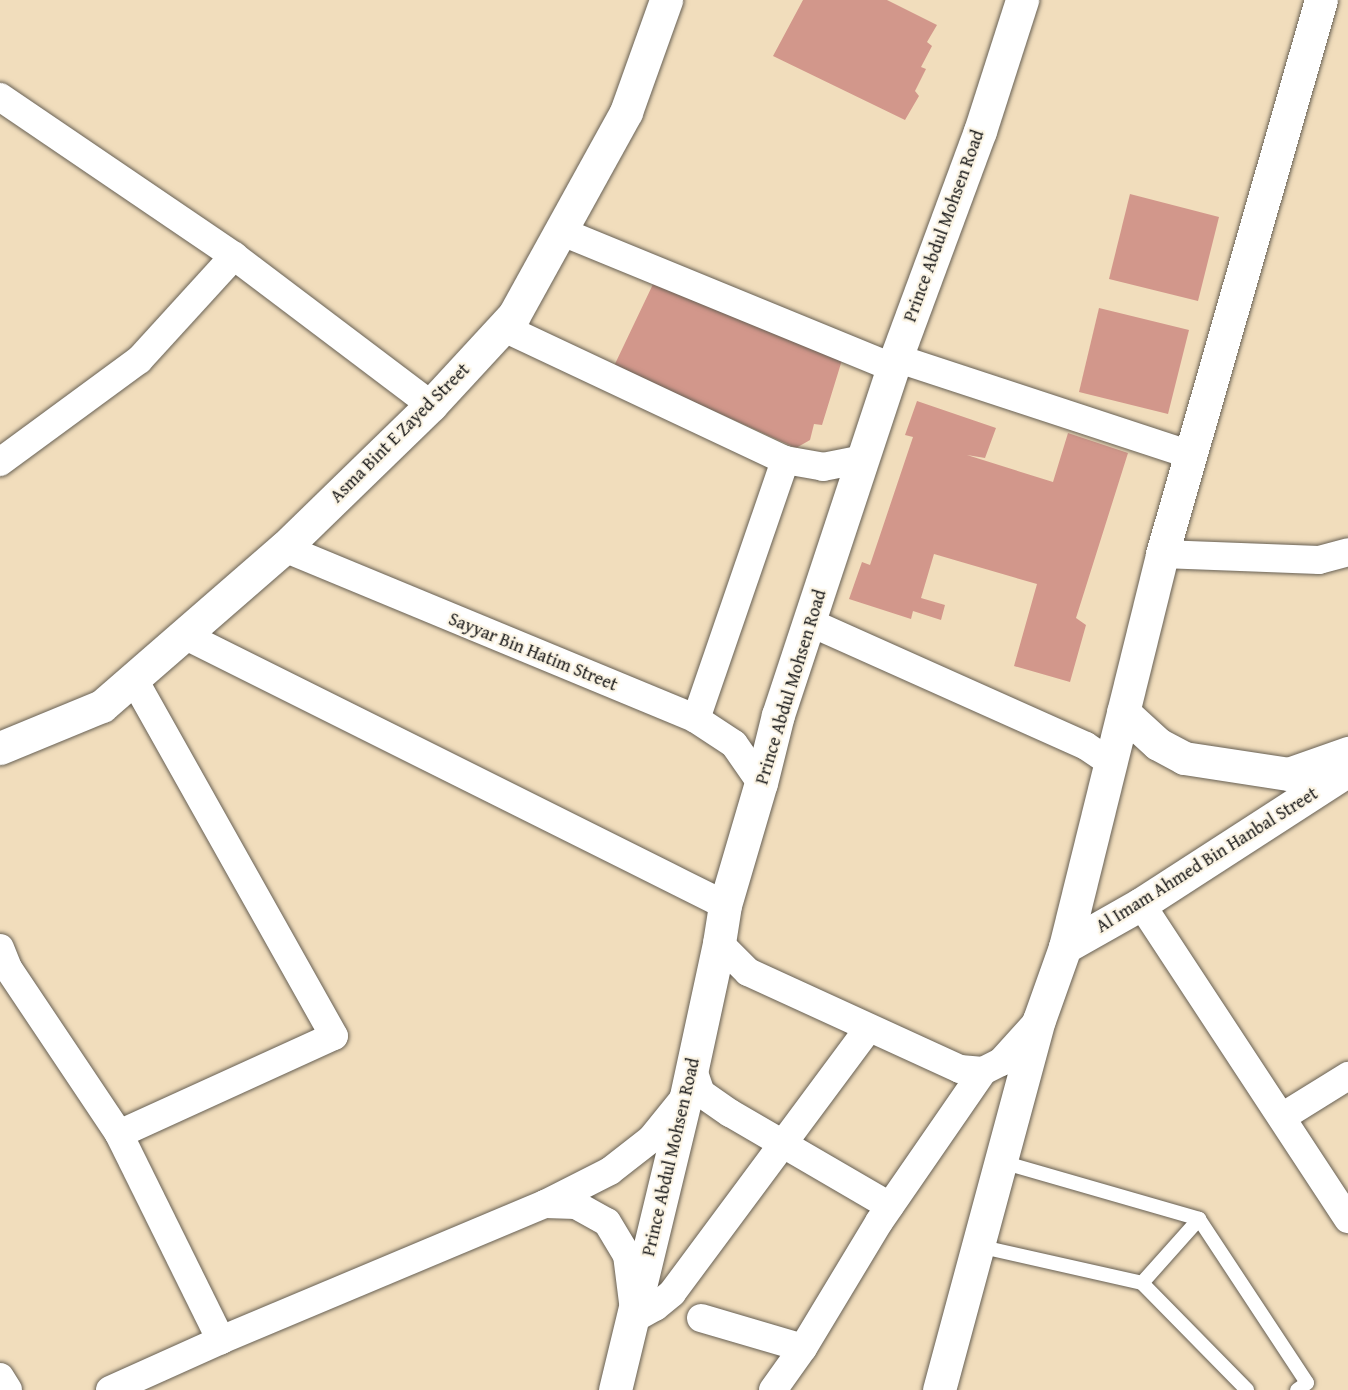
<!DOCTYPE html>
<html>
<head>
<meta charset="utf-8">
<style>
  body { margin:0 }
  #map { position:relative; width:1348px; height:1390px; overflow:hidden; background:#f1ddbc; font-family:"Gentium Book Plus",serif }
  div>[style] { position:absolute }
  .building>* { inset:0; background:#d2978b }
  .roads { filter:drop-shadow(0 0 2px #676054) drop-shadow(0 0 2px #676054) }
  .service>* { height:14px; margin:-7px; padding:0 7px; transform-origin:7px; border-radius:7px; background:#fff }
  .minor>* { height:28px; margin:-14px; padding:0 14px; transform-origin:14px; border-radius:14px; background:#fff }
  .secondary>* { height:33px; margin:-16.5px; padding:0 16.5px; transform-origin:16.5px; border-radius:16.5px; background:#fff }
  span { translate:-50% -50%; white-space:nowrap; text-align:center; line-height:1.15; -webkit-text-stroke:4.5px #fcf5e5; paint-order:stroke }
  .street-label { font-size:18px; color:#1c1c1c }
</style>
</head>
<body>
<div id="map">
  <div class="building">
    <i style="clip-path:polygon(803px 0,887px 0,937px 25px,927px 42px,932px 46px,921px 67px,926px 69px,915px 91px,919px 96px,905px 120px,773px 56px)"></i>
    <i style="clip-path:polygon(1130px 194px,1219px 217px,1198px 301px,1109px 279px)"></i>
    <i style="clip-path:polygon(655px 280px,842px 360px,822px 425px,814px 424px,810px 440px,796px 448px,614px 366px)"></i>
    <i style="clip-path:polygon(1099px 308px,1189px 330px,1168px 414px,1079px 392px)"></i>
    <i style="clip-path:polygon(917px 401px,996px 428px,985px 458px,967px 455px,1053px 482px,1068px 433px,1128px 453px,1076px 618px,1086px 625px,1070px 682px,1014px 666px,1037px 584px,934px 554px,921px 598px,945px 605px,941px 620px,913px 611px,911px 619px,849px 599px,862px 562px,870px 565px,913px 437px,905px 435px)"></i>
  </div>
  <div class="roads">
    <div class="service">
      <i style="left:1002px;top:1162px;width:205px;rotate:16.1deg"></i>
      <i style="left:1199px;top:1219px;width:196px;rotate:56.6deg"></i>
      <i style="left:1307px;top:1383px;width:12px;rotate:145deg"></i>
      <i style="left:978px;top:1246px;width:168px;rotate:12.7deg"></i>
      <i style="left:1142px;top:1283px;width:150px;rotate:45.5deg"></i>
      <i style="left:1142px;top:1283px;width:86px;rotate:-48.3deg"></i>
    </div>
    <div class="minor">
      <i style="left:0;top:97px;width:283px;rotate:34.2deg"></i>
      <i style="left:234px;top:256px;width:247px;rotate:37.1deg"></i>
      <i style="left:560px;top:231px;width:359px;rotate:22.3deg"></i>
      <i style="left:502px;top:327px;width:313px;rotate:25.2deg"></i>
      <i style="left:785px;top:460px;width:39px;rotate:10deg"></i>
      <i style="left:823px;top:467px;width:41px;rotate:-11.3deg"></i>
      <i style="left:896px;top:358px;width:311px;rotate:18.2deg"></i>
      <i style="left:0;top:462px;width:172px;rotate:-36.3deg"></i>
      <i style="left:139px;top:360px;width:141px;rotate:-47.6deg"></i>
      <i style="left:284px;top:548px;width:446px;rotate:22.5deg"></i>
      <i style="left:696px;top:719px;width:45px;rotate:33.3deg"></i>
      <i style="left:734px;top:744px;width:47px;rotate:55.3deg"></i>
      <i style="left:1162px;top:554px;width:157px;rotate:2.2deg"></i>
      <i style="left:1319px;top:560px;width:30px;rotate:-15deg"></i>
      <i style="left:809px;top:622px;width:303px;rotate:24.1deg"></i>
      <i style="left:1086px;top:746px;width:29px;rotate:34deg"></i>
      <i style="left:184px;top:635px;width:605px;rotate:26.52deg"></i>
      <i style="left:696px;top:719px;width:274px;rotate:-71deg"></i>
      <i style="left:1141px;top:904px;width:377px;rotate:56.7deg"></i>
      <i style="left:719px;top:943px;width:41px;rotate:45deg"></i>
      <i style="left:748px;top:972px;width:233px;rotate:24.6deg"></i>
      <i style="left:960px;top:1069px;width:23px;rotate:5deg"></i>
      <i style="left:983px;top:1071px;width:20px;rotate:-27deg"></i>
      <i style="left:1001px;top:1062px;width:57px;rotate:-47.9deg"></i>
      <i style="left:0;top:948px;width:22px;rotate:68deg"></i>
      <i style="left:8px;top:968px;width:200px;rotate:56.2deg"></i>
      <i style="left:119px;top:1134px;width:230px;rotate:63.7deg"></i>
      <i style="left:692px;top:1067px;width:28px;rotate:71deg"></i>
      <i style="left:701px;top:1093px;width:35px;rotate:35deg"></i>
      <i style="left:730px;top:1113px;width:185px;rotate:30.2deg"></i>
      <i style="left:1282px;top:1117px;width:78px;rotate:-31.8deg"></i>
      <i style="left:119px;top:1134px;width:236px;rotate:-24.5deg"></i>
      <i style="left:334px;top:1036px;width:409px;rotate:-119.3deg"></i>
      <i style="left:545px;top:1204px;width:31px;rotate:2deg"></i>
      <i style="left:576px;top:1205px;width:35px;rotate:29deg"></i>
      <i style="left:607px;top:1222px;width:39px;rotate:59deg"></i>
      <i style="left:627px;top:1255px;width:64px;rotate:82.8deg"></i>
      <i style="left:635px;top:1318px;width:23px;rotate:-29deg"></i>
      <i style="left:655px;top:1307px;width:22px;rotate:-39deg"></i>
      <i style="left:672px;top:1293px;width:329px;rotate:-53.4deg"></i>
      <i style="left:701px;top:1318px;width:106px;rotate:16.4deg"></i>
      <i style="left:0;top:1377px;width:15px;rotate:58deg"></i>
      <i style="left:110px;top:1390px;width:122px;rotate:-24.2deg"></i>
      <i style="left:221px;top:1340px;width:351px;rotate:-22.8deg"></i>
      <i style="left:545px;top:1204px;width:73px;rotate:-26.9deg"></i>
      <i style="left:610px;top:1171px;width:52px;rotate:-38deg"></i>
      <i style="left:651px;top:1139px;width:54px;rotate:-51deg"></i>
      <i style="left:773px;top:1390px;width:52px;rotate:-54.5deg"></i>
      <i style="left:803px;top:1348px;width:147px;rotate:-58.9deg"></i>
      <i style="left:879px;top:1222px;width:183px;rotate:-55.4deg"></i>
    </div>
    <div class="secondary">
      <i style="left:1123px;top:712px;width:47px;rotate:42.4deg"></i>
      <i style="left:1158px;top:744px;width:30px;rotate:28deg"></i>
      <i style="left:1184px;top:758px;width:105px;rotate:8.7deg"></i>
      <i style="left:1288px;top:774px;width:64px;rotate:-19.3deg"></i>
      <i style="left:0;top:748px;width:110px;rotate:-22.4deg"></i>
      <i style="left:102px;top:706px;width:241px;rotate:-41deg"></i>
      <i style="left:284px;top:548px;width:205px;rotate:-44.2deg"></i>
      <i style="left:431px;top:405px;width:122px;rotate:-47.3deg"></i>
      <i style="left:514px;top:315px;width:232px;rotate:-61.1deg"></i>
      <i style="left:626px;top:112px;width:119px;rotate:-70.3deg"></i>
      <i style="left:1065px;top:947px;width:87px;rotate:-29.5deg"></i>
      <i style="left:1141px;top:904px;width:247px;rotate:-32.9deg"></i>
      <i style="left:615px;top:1390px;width:302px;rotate:-76.4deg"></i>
      <i style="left:686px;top:1096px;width:157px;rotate:-77.8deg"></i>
      <i style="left:719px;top:943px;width:38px;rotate:-81deg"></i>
      <i style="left:725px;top:905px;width:127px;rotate:-73.6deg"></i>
      <i style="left:761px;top:783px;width:70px;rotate:-76deg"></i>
      <i style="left:778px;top:715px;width:376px;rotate:-71.7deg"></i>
      <i style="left:896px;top:358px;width:242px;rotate:-69.7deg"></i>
      <i style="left:980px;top:131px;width:138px;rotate:-72.2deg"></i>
      <i style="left:939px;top:1390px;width:383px;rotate:-74.9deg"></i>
      <i style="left:1039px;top:1020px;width:77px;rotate:-70.4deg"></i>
      <i style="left:1065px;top:947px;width:405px;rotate:-76.1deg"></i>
      <i style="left:1162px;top:554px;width:576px;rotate:-73.99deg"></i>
    </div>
  </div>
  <div class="street-label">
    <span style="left:944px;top:226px;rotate:-70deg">Prince Abdul Mohsen Road</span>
    <span style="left:400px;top:433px;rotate:-45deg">Asma Bint E Zayed Street</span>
    <span style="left:533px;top:652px;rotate:22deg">Sayyar Bin Hatim Street</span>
    <span style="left:791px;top:687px;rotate:-73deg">Prince Abdul Mohsen Road</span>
    <span style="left:1207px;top:860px;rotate:-32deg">Al Imam Ahmed Bin Hanbal Street</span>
    <span style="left:671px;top:1157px;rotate:-77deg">Prince Abdul Mohsen Road</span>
  </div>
</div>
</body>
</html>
